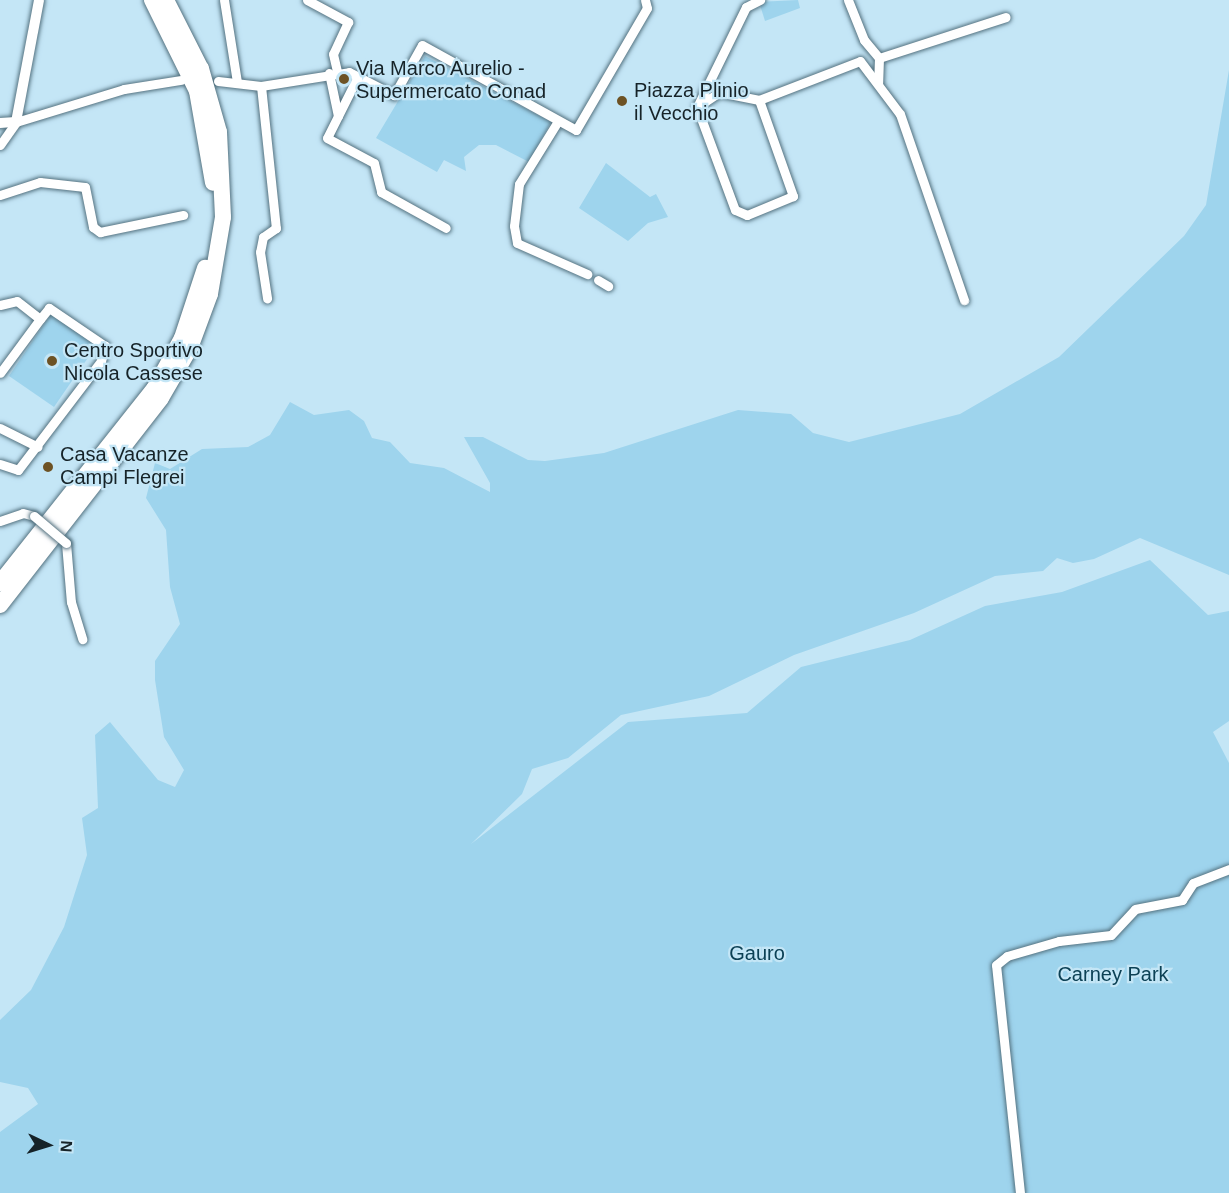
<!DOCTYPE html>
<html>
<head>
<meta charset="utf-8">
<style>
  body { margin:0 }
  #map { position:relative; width:1229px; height:1193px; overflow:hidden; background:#c4e6f6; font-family:Helvetica,sans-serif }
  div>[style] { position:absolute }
  .green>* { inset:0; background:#9ed4ed }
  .roads { filter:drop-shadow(0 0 2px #547280) drop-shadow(0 0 2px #547280) }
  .minor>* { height:9px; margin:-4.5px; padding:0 4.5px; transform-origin:4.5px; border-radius:4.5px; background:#fff }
  .tertiary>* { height:10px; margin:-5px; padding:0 5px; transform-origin:5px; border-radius:5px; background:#fff }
  .motorway>* { height:16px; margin:-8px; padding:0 8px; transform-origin:8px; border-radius:8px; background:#fff }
  .bridges { filter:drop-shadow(0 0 2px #547280) drop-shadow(0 0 2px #547280) }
  .minor-bridge>* { height:9px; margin:-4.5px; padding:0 4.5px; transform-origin:4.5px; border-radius:4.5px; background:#fff }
  .dots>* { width:16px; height:16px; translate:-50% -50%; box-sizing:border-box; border:3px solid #c4e6f6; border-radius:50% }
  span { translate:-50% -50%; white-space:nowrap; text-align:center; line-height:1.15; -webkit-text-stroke:4.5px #c4e6f6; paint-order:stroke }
  .poi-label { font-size:20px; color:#162328 }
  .left { translate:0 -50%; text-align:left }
  .park-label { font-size:20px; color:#0c4155 }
  .north { position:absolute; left:18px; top:1115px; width:60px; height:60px; -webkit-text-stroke:4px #c4e6f6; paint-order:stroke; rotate:94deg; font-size:16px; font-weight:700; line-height:24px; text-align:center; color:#162328 }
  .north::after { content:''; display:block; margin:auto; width:21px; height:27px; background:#162328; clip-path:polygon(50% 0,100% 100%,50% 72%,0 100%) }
</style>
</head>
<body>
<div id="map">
  <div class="green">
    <i style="clip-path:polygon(798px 0,800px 8px,765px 21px,759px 2px)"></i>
    <i style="clip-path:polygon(425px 56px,551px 122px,529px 162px,496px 145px,479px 145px,464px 157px,466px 171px,444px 160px,437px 172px,376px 138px)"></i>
    <i style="clip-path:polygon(1229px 70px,1229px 575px,1140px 538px,1094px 559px,1073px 563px,1057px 558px,1043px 571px,995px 576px,914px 613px,794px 655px,709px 696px,621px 715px,568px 758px,532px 769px,522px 794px,471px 844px,628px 722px,747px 713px,801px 667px,910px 640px,985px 606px,1062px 592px,1150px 560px,1208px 615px,1229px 611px,1229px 721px,1213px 732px,1229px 763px,1229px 1193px,0 1193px,0 1132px,38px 1104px,28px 1088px,0 1082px,0 1020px,31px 990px,64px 927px,87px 855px,82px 818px,98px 808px,95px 735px,110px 722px,158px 780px,175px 787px,184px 770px,164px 737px,155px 680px,155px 661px,180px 624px,170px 587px,166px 530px,146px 498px,155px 463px,170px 469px,202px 449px,248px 447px,270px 435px,290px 402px,314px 415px,349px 410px,364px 421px,372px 438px,390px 442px,410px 463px,444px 468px,490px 492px,490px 483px,464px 437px,483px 437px,528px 460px,545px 461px,604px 453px,738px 410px,791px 414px,813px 433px,849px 442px,960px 414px,1059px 357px,1184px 236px,1206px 205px)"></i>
    <i style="clip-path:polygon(606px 163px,650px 197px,656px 194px,668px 217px,648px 223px,628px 241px,579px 208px)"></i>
    <i style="clip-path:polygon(51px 314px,96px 346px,54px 407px,9px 376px)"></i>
  </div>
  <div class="roads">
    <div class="minor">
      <i style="left:224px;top:0;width:83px;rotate:81deg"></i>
      <i style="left:307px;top:0;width:47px;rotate:28.2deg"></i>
      <i style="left:348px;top:22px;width:35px;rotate:115deg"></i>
      <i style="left:333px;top:54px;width:18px;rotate:77deg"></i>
      <i style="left:848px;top:0;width:43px;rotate:68.2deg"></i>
      <i style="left:864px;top:40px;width:23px;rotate:50deg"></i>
      <i style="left:879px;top:58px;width:26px;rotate:92deg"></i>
      <i style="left:879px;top:58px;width:133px;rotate:-17.9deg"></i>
      <i style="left:860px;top:61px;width:66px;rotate:53deg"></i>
      <i style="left:900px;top:114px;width:197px;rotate:71deg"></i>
      <i style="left:329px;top:73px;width:44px;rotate:78.2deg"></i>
      <i style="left:358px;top:76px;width:69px;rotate:116.6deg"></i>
      <i style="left:327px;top:138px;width:53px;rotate:28deg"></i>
      <i style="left:374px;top:163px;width:30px;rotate:76deg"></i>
      <i style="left:381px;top:192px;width:74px;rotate:29deg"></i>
      <i style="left:218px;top:81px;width:43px;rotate:6.6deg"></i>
      <i style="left:261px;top:86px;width:89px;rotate:-9deg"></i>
      <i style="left:349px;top:72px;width:51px;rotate:27.1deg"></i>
      <i style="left:394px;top:95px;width:57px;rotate:-60.8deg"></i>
      <i style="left:422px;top:45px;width:176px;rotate:28.9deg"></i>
      <i style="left:576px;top:130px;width:141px;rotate:-59.8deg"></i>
      <i style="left:647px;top:8px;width:8px;rotate:-104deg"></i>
      <i style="left:261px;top:86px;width:143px;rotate:84deg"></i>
      <i style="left:276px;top:228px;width:16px;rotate:145deg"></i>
      <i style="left:263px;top:237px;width:15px;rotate:101deg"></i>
      <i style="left:260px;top:252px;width:47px;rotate:81.3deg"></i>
      <i style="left:759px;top:100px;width:102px;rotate:70.5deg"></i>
      <i style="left:793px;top:196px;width:50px;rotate:157.6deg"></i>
      <i style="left:747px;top:215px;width:13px;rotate:-157deg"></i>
      <i style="left:735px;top:210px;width:110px;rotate:-110.3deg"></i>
      <i style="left:697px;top:107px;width:27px;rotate:-34deg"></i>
      <i style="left:719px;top:92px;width:41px;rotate:11.3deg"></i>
      <i style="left:759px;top:100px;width:108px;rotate:-21.1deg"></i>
      <i style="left:697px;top:107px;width:111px;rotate:-63.9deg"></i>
      <i style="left:746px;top:7px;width:16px;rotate:-27deg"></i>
      <i style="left:558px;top:121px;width:74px;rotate:121.8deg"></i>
      <i style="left:519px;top:184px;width:42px;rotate:96.8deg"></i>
      <i style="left:514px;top:226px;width:17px;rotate:80deg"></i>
      <i style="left:517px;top:243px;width:77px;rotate:23.9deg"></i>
      <i style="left:0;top:145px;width:28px;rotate:-55deg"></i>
      <i style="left:16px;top:122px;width:113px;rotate:-17deg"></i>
      <i style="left:124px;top:89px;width:58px;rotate:-9deg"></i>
      <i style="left:0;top:195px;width:42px;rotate:-18deg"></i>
      <i style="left:40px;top:182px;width:45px;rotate:6.3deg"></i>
      <i style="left:85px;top:187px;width:41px;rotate:78.7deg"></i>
      <i style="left:93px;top:227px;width:9px;rotate:36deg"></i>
      <i style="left:100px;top:232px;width:85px;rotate:-11.6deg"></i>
      <i style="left:598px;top:280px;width:12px;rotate:31deg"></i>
      <i style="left:0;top:305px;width:17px;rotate:-13deg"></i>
      <i style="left:17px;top:301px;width:29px;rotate:38deg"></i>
      <i style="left:40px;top:319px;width:67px;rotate:126.5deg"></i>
      <i style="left:0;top:428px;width:42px;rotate:26.6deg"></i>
      <i style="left:0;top:464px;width:19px;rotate:18deg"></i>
      <i style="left:18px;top:470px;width:137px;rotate:-52.7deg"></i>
      <i style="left:101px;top:361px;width:16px;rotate:-75deg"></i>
      <i style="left:105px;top:346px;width:68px;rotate:-145.8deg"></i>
      <i style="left:49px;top:308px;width:14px;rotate:129deg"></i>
      <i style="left:0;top:521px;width:24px;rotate:-19deg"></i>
      <i style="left:23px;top:513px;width:11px;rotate:15deg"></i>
      <i style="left:66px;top:543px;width:59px;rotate:85.2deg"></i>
      <i style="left:71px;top:602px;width:39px;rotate:73deg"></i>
      <i style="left:1020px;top:1193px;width:229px;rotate:-96deg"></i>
      <i style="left:996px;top:965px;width:14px;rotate:-39deg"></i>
      <i style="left:1007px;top:956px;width:54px;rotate:-16.1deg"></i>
      <i style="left:1059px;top:941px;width:52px;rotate:-6.6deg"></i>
      <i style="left:1111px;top:935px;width:35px;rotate:-47deg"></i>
      <i style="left:1135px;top:909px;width:48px;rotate:-10.8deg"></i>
      <i style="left:1182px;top:900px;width:20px;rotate:-57deg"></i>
      <i style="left:1193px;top:883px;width:39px;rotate:-21deg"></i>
    </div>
    <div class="tertiary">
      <i style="left:0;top:123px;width:16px;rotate:-4deg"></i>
      <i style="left:16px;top:122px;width:124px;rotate:-79.3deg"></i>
    </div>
    <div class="motorway">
      <i style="left:152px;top:0;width:102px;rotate:63.7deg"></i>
      <i style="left:197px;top:91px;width:93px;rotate:80.1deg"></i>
      <i style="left:0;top:583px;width:248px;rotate:-51.6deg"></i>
      <i style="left:154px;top:389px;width:58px;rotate:-61.2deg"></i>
      <i style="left:182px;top:338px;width:74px;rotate:-71.8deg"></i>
      <i style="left:0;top:605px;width:262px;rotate:-52.1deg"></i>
      <i style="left:161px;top:398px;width:58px;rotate:-59.9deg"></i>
      <i style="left:190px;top:348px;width:58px;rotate:-69.7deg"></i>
      <i style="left:210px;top:294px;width:78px;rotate:-80.4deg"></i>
      <i style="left:223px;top:217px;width:85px;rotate:-92.7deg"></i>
      <i style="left:219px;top:132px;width:66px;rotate:-105.9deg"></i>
      <i style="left:201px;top:69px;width:77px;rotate:-116.9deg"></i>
    </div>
  </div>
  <div class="bridges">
    <div class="minor-bridge">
      <i style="left:34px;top:516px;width:42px;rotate:40.2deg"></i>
    </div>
  </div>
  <div class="dots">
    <i style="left:344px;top:79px;background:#6d5224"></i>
    <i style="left:622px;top:101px;background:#6d5224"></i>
    <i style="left:52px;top:361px;background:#6d5224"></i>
    <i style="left:48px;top:467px;background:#6d5224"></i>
  </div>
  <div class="poi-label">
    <span class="left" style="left:356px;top:80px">Via Marco Aurelio -<br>Supermercato Conad</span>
    <span class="left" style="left:634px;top:102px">Piazza Plinio<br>il Vecchio</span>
    <span class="left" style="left:64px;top:362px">Centro Sportivo<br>Nicola Cassese</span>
    <span class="left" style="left:60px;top:466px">Casa Vacanze<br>Campi Flegrei</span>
  </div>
  <div class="park-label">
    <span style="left:757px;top:953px">Gauro</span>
    <span style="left:1113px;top:974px">Carney Park</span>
  </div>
  <div class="north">N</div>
</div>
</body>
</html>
